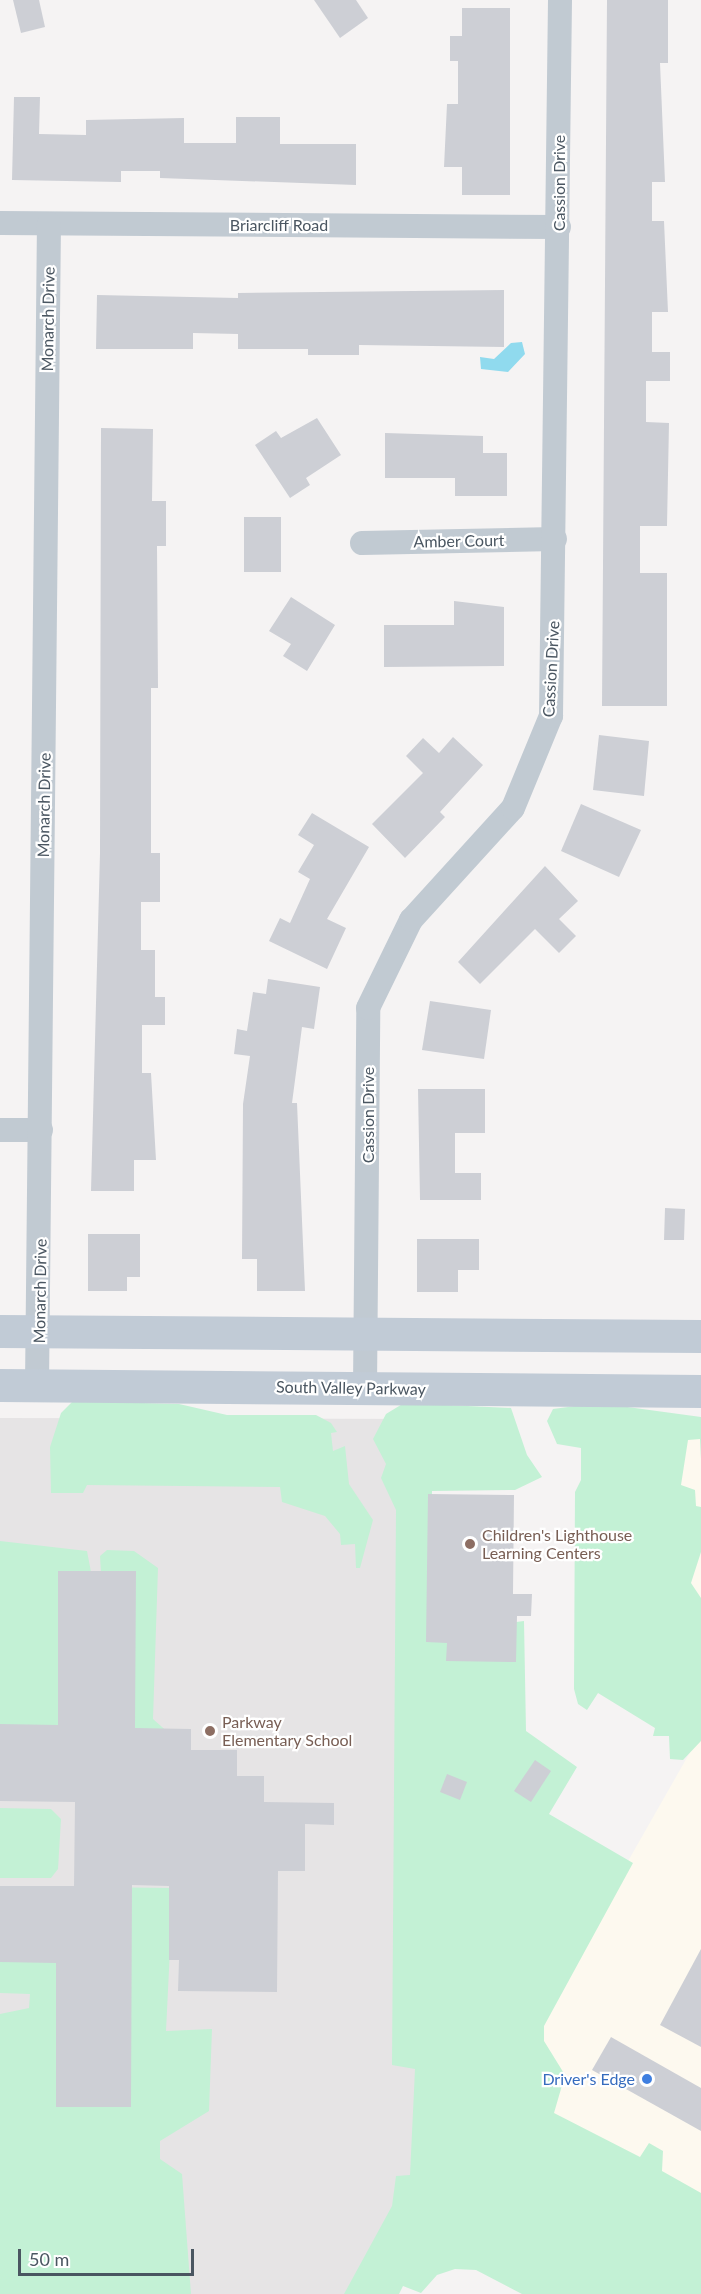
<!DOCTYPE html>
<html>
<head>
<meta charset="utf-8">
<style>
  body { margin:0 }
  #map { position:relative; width:701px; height:2294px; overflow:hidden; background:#f5f3f3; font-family:Lato,sans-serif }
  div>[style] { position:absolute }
  .commercial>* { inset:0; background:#fdf9ef }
  .education>* { inset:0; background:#e6e4e5 }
  .green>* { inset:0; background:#c3f1d5 }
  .water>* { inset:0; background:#90daee }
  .building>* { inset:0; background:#cdcfd5 }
  .minor>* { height:24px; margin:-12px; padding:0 12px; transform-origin:12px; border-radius:12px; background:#c1cad2 }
  .secondary>* { height:33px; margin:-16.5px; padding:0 16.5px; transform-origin:16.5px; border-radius:16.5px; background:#c1cbd6 }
  .dots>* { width:16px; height:16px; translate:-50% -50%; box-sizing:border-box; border:3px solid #fff; border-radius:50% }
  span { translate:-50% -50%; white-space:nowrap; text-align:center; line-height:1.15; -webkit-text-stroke:4.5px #fff; paint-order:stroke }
  .street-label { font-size:16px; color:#4a5661 }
  .education-label { font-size:16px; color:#785e54 }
  .left { translate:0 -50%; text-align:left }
  .shop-label { font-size:16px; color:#366cbe }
  .right { translate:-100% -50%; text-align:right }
  .scale { position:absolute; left:18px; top:2249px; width:176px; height:27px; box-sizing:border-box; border:3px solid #4a5661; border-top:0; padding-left:8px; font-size:18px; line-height:21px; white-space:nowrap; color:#4a5661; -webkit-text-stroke:4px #fff; paint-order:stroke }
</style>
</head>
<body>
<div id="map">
  <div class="commercial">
    <i style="clip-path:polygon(683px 1430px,701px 1430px,701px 1624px,673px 1586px)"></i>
    <i style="clip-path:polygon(701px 1733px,701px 2197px,500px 2086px)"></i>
  </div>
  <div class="education">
    <i style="clip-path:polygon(0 1418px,422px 1419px,479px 2074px,359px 2294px,0 2294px)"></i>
  </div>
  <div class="green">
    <i style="clip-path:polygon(73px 1401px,179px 1404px,227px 1415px,316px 1415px,331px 1423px,337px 1432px,331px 1433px,333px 1451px,345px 1446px,349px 1484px,373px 1520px,360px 1568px,356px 1568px,355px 1544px,341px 1545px,340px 1534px,325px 1516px,282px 1502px,280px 1487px,87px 1485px,83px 1493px,51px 1493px,50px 1447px,61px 1413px)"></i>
    <i style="clip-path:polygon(404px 1403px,511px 1408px,527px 1455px,542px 1477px,515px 1490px,432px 1491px,429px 1633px,524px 1621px,526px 1731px,577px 1767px,549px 1814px,633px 1863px,544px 2026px,544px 2041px,565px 2075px,554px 2113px,640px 2157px,649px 2143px,663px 2151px,662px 2171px,701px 2193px,701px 2294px,522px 2294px,476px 2270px,455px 2269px,437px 2275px,421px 2293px,403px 2286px,399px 2294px,344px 2294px,392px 2206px,396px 2176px,410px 2175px,415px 2069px,392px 2065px,396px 1510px,381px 1478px,386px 1464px,373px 1439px,386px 1414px)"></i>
    <i style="clip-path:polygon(598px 1403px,701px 1417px,701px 1459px,700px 1439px,688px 1440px,681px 1485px,695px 1490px,696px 1506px,701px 1507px,701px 1552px,691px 1583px,701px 1598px,701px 1741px,683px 1760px,670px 1759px,669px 1736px,653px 1736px,655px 1728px,598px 1693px,587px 1710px,578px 1704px,574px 1689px,575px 1492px,581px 1480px,581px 1448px,557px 1444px,547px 1421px,553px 1409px)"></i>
    <i style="clip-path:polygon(0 1541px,87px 1551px,91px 1572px,101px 1573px,100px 1556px,107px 1550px,134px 1551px,158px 1568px,153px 1719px,171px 1735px,0 1727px)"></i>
    <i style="clip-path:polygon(0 1808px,51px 1809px,61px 1819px,58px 1869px,51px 1878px,0 1878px)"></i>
    <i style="clip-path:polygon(0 1886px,173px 1888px,166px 2031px,212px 2029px,209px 2111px,160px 2141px,160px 2159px,182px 2174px,191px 2294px,0 2294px,0 2014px,29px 2008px,30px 1994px,0 1993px)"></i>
  </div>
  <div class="water">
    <i style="clip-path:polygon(522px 342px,525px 354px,508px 372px,481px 369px,480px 357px,494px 359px,511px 343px)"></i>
  </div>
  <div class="building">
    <i style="clip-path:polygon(13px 0,39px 0,45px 27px,21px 33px)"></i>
    <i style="clip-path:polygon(314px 0,356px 0,368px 18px,340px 38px)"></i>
    <i style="clip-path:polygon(607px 0,668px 0,668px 63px,660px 63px,665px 182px,652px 182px,652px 221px,664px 221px,668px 312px,652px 312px,652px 352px,670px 352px,670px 381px,646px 381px,646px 422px,669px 423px,667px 526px,640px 526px,640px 573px,667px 573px,667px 706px,602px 706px)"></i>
    <i style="clip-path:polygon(462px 8px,510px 8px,510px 195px,462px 195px,462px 167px,444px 167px,447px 104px,458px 104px,458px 61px,450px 61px,450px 36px,462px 36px)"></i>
    <i style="clip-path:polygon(14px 97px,40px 97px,39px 134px,86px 135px,86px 120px,184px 118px,184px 143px,236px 143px,236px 117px,280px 117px,280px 144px,356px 144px,356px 185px,160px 178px,160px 171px,121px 171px,121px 182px,12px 180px)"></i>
    <i style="clip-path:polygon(504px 290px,504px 347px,359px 345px,359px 355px,308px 355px,308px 349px,238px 349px,238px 334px,193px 333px,193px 349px,96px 349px,97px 295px,238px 298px,238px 293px)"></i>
    <i style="clip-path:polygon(317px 418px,341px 455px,306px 478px,310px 485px,290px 498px,255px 445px,276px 431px,281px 438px)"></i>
    <i style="clip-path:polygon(101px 428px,153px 429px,152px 501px,166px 501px,166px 546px,157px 546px,158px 688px,151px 688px,151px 853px,160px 853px,160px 902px,141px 902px,141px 950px,155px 950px,155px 997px,165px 997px,165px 1025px,142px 1025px,142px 1073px,151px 1073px,156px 1160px,134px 1160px,134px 1191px,91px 1191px,100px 853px)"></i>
    <i style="clip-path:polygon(385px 433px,483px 436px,483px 453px,507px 453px,507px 496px,455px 496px,455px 478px,385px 478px)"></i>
    <i style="clip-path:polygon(244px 517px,281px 517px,281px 572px,244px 572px)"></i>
    <i style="clip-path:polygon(291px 597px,335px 625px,307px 671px,283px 656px,291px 644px,269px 631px)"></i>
    <i style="clip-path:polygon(454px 601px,504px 607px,504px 666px,384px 667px,384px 625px,454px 625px)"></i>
    <i style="clip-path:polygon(599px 735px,649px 741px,644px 796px,593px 790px)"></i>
    <i style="clip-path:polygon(453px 737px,483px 765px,440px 812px,445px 817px,405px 858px,372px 824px,423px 773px,406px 756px,423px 738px,439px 753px)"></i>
    <i style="clip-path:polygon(581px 804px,641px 830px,619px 877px,561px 851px)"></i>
    <i style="clip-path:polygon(312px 813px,369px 847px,327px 919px,346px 928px,327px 969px,269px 941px,280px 918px,290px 923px,310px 879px,298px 872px,314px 845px,298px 835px)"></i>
    <i style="clip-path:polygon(545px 866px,578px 901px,559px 919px,576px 936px,559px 953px,535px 929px,480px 984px,458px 962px)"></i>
    <i style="clip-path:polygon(268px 979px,320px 987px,314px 1029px,302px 1027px,292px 1103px,297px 1103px,305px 1291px,257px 1291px,257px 1259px,242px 1259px,243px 1104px,250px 1056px,234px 1054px,237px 1029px,247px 1031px,253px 992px,266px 994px)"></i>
    <i style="clip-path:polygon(430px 1001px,491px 1010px,484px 1059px,422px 1050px)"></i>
    <i style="clip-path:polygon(418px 1089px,485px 1089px,485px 1133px,455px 1133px,455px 1173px,481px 1173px,481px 1200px,420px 1200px)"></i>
    <i style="clip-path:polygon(665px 1208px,685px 1209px,684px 1240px,664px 1240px)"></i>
    <i style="clip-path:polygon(88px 1234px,140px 1234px,140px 1277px,127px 1277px,127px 1291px,88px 1291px)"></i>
    <i style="clip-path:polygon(417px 1239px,479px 1239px,479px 1270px,458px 1270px,458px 1292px,417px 1292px)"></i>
    <i style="clip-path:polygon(428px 1494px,514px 1495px,513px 1594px,532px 1594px,531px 1616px,517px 1616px,516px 1662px,446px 1661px,447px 1643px,426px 1642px)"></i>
    <i style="clip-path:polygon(58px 1571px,136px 1571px,135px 1728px,191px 1729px,191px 1750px,237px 1750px,237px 1776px,264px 1776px,264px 1802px,334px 1803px,334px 1825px,305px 1824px,305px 1871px,278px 1871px,277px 1992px,178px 1991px,179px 1960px,169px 1960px,169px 1886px,132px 1885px,131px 2107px,56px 2107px,56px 1963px,0 1962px,0 1886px,74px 1886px,75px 1802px,0 1801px,0 1724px,58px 1725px)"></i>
    <i style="clip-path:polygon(535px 1760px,551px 1771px,531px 1802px,514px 1791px)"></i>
    <i style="clip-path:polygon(447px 1774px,467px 1782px,460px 1800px,440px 1792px)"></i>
    <i style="clip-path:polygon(701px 1949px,701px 2047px,660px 2025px)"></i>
    <i style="clip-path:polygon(611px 2037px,701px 2088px,701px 2131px,592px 2070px)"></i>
  </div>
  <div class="minor">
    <i style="left:0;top:223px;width:559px;rotate:0.41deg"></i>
    <i style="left:362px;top:543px;width:193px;rotate:-1.2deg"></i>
    <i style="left:0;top:1130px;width:41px"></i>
    <i style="left:37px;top:1386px;width:1162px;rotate:-89.41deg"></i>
    <i style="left:365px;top:1388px;width:380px;rotate:-89.5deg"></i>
    <i style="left:368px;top:1008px;width:98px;rotate:-64deg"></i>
    <i style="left:411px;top:920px;width:151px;rotate:-47.7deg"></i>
    <i style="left:513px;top:808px;width:100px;rotate:-67.6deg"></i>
    <i style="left:551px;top:716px;width:716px;rotate:-89.28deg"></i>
  </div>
  <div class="secondary">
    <i style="left:0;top:1331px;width:701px;rotate:0.41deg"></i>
    <i style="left:0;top:1385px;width:701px;rotate:0.49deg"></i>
  </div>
  <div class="dots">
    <i style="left:470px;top:1544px;background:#8d6e63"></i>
    <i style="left:210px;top:1731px;background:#8d6e63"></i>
    <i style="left:647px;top:2079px;background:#3f7fe0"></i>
  </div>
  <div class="street-label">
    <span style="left:559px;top:183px;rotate:-90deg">Cassion Drive</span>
    <span style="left:279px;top:225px">Briarcliff Road</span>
    <span style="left:48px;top:319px;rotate:-89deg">Monarch Drive</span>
    <span style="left:459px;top:541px;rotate:-1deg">Amber Court</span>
    <span style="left:551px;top:669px;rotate:-87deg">Cassion Drive</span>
    <span style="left:44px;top:805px;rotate:-89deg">Monarch Drive</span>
    <span style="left:368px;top:1115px;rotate:-90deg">Cassion Drive</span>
    <span style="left:40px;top:1291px;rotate:-89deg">Monarch Drive</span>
    <span style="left:351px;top:1388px;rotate:1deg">South Valley Parkway</span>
  </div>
  <div class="education-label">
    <span class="left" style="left:482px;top:1544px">Children's Lighthouse<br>Learning Centers</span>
    <span class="left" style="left:222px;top:1731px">Parkway<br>Elementary School</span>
  </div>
  <div class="shop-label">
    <span class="right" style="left:635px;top:2079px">Driver's Edge</span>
  </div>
  <div class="scale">50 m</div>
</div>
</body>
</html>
